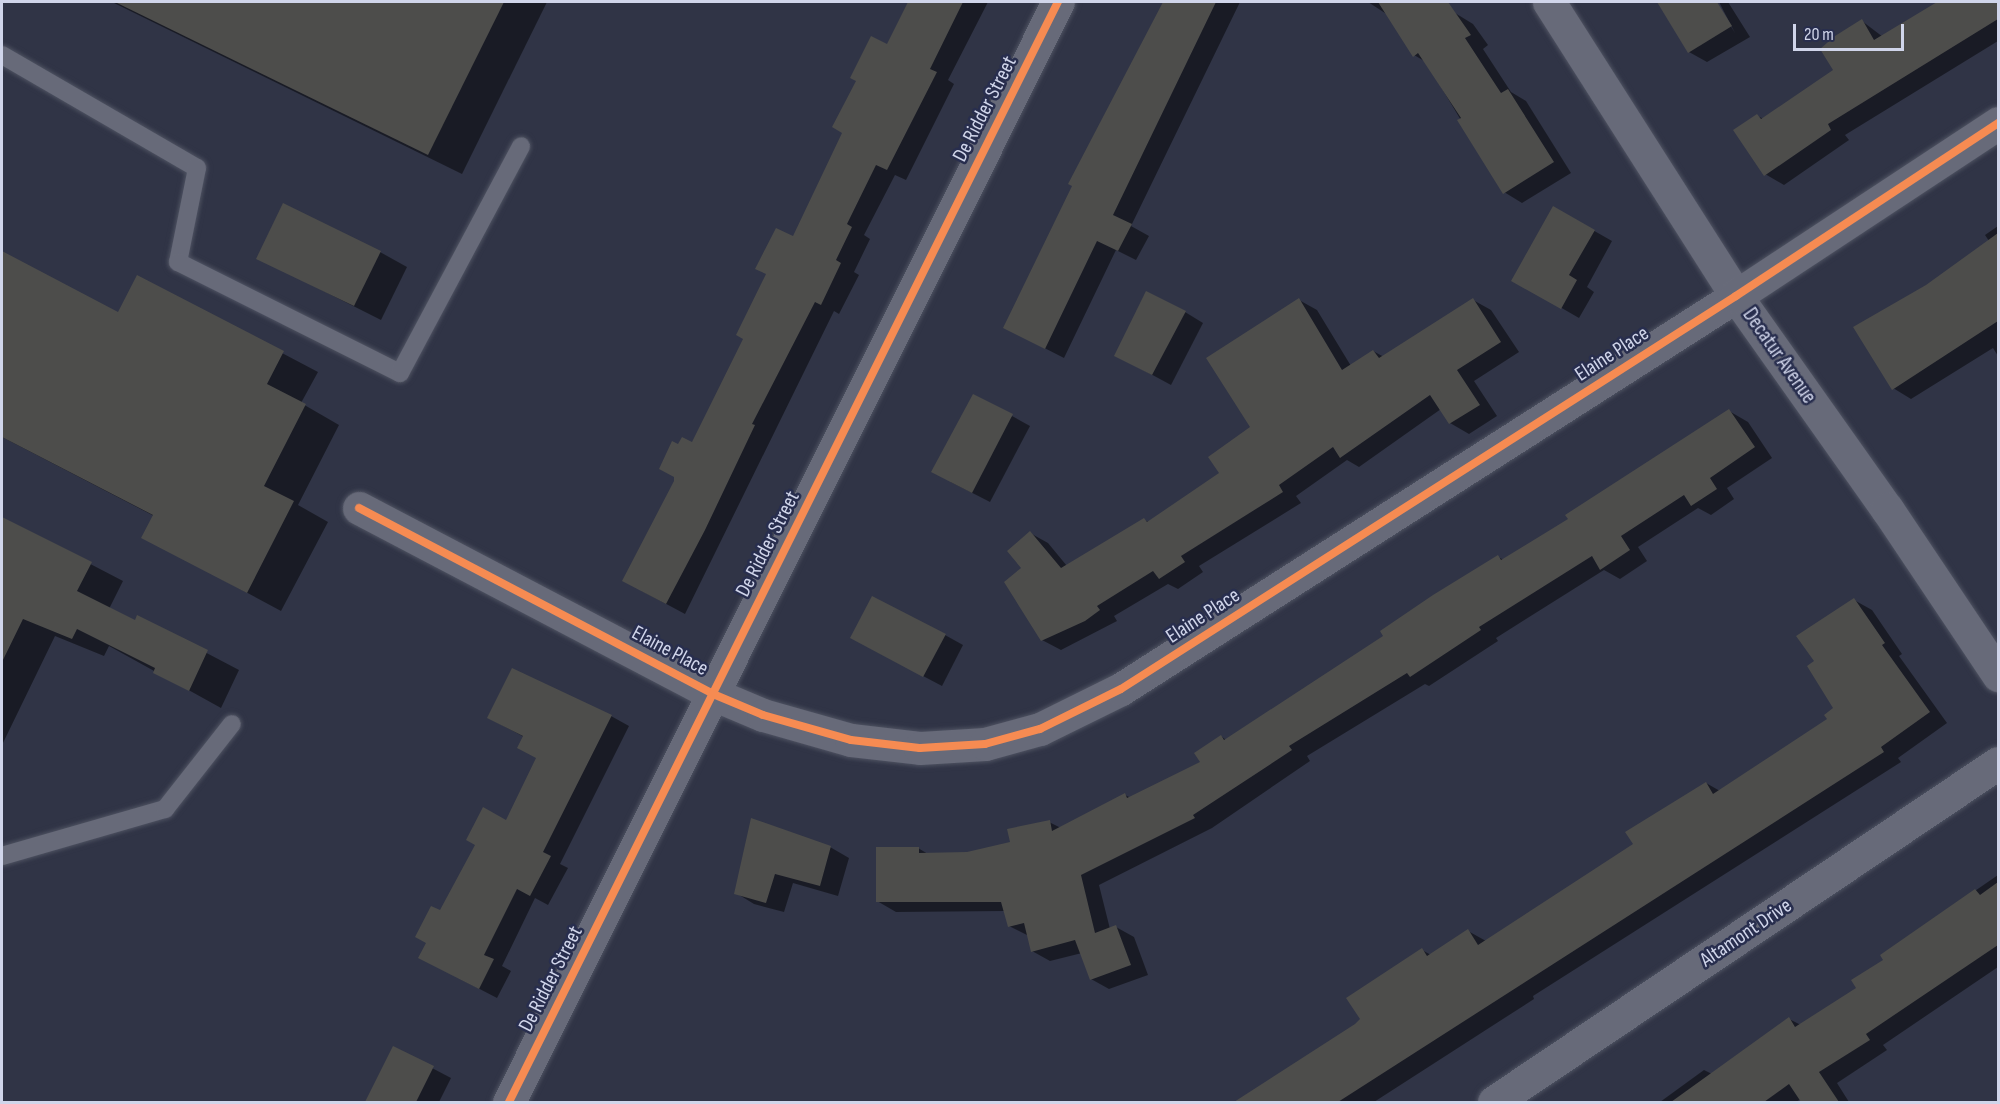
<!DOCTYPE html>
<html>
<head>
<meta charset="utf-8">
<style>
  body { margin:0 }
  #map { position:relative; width:2000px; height:1104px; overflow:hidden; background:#303446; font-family:"Sofia Sans Condensed",sans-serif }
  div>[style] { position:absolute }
  .shadow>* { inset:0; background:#0007 }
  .building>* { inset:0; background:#4d4d4b }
  .roads { filter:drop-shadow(0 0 2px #4e5261) drop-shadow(0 0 2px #4e5261) }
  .lane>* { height:18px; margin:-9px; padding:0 9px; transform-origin:9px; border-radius:9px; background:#676a79 }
  .street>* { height:33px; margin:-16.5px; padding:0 16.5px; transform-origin:16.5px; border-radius:16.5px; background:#676a79 }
  .cycleway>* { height:8px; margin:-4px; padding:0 4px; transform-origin:4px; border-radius:4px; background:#f68b52 }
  span { translate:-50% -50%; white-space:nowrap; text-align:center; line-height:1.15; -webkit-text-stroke:5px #282e4e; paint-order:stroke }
  .street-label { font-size:21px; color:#d0d5ea }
  .frame { position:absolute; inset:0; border:3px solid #d0d5ea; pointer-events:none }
  .scale { position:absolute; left:1793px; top:24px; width:111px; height:27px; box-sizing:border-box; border:3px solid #d0d5ea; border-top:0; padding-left:8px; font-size:18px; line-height:21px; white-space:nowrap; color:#d0d5ea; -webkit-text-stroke:4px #282e4e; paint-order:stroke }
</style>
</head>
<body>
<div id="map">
  <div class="shadow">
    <i style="clip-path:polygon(112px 2px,547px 2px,462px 174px)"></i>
    <i style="clip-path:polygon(910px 2px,988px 2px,948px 80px,954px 84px,906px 180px,895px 175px,864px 235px,870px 239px,854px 272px,859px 275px,839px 314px,834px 311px,685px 614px,642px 591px,676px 481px,679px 446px,693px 444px)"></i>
    <i style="clip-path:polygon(1167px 2px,1240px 2px,1131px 226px,1149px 236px,1136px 260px,1116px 250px,1064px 358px,1005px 328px,1074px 186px,1070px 184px)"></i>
    <i style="clip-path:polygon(1368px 2px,1447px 2px,1455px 13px,1473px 24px,1488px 45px,1483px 49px,1511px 92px,1526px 101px,1571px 173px,1522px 203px,1504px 192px,1426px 62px,1414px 55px,1388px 15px)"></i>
    <i style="clip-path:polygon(1658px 2px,1716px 2px,1735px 33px,1719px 2px,1728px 2px,1750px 37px,1707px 62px,1689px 52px)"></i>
    <i style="clip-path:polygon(1939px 2px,1998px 2px,1998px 41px,1845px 135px,1849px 140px,1784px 185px,1765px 174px,1757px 116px,1764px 119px,1835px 71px,1862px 21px,1883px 37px)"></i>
    <i style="clip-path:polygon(1554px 208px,1612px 241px,1587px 287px,1594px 292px,1579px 318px,1513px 280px)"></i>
    <i style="clip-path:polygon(1998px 226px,1998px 356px,1993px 348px,1911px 399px,1893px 388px,1927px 287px,1989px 241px,1985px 235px)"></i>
    <i style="clip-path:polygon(380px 252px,407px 267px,381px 320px,258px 258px)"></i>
    <i style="clip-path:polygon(2px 253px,119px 314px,138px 277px,318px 372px,301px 403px,339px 425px,298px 505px,328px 522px,281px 611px,143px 537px,154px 516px,2px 437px)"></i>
    <i style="clip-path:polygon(1299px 300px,1317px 310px,1351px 366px,1373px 351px,1384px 357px,1473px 300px,1491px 310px,1519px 352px,1474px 381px,1497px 416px,1469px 434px,1450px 423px,1441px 409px,1359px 467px,1347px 460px,1296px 496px,1301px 503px,1199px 566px,1203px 572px,1178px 589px,1168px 584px,1114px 616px,1117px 621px,1061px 650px,1042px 640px,1023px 569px,1030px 533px,1048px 543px,1067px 566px,1144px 520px,1149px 522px,1221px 473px,1252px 428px)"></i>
    <i style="clip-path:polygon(1185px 312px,1203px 323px,1171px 385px,1134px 365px)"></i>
    <i style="clip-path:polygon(1729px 411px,1748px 422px,1772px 458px,1727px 488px,1734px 499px,1711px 515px,1698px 508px,1638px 547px,1647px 561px,1620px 579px,1604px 570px,1496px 638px,1498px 641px,1429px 686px,1425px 684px,1307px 756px,1310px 761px,1212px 828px,1099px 885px,1110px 929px,1116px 927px,1134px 937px,1148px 975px,1109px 989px,1091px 979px,1082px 953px,1050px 961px,1032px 951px,1029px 936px,1009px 926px,1005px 911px,896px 912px,877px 901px,918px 848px,928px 854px,967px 854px,1012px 843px,1049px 822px,1061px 828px,1125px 795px,1131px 798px,1203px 763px,1221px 736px,1226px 740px,1385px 637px,1498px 557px,1504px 560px,1570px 520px)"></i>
    <i style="clip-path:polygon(1012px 416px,1030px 426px,990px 502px,951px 482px)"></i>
    <i style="clip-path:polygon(2px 518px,123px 581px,109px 609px,135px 622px,138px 617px,239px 670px,221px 708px,109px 646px,104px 656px,55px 636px,2px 745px)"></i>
    <i style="clip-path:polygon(1854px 600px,1872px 610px,1902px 654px,1899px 656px,1947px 723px,1898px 758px,1901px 762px,1533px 996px,1534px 999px,1374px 1102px,1241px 1102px,1356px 1026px,1422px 950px,1431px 955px,1468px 931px,1486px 941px,1635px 845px,1706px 783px,1720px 791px,1829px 720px,1835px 708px,1816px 662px)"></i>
    <i style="clip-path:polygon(945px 635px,963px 645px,942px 686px,870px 648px)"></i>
    <i style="clip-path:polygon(611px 716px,629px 726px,560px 864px,568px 868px,548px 905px,535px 898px,502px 966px,511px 971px,497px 998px,420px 958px,441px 912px,507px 822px,538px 758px,524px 737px,489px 718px)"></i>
    <i style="clip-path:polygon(752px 820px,830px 847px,849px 858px,838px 896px,793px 883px,784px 912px,754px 904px,736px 893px)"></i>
    <i style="clip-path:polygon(1998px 875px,1998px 967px,1883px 1045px,1887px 1050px,1837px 1083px,1849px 1102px,1803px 1102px,1801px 1099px,1796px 1102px,1660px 1102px,1704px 1070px,1712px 1074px,1789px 1019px,1801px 1025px,1858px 989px,1885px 960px,1882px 955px)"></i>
    <i style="clip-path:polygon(394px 1048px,451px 1078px,439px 1102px,366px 1102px)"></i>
  </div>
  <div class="building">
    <i style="clip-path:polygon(115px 2px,504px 2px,428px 155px)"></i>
    <i style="clip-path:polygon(908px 2px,963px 2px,930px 69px,937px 72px,887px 170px,876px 165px,847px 224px,852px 227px,836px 260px,841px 263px,821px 305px,815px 302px,752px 424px,755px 425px,705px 530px,666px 604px,622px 581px,674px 481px,674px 477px,659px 469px,672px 441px,678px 444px,682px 437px,692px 442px,743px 339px,736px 335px,766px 274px,755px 269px,776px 228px,793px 236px,842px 133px,832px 127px,856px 81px,850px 78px,871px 36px,887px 44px)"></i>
    <i style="clip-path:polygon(1163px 2px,1216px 2px,1113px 215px,1132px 224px,1118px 251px,1097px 241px,1045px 349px,1003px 328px,1072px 186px,1068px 184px)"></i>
    <i style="clip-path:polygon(1378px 2px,1448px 2px,1471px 35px,1465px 38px,1501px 93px,1508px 89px,1554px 162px,1503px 194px,1457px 120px,1461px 118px,1418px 53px,1413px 57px)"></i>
    <i style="clip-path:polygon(1657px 2px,1717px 2px,1732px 26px,1688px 53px)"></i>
    <i style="clip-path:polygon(1937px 2px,1998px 2px,1998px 19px,1828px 124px,1831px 130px,1764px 176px,1733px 130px,1757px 114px,1761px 119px,1833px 70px,1820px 49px,1835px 36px,1862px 19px,1874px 40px)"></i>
    <i style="clip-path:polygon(283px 203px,381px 251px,354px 306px,256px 259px)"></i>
    <i style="clip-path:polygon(1553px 206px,1595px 230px,1569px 275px,1577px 280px,1561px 309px,1511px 281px)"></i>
    <i style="clip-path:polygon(1998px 233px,1998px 321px,1892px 390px,1853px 327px,1926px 285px)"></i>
    <i style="clip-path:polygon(2px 251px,118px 312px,137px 275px,284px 351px,267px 384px,306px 404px,264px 486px,294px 501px,247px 593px,141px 538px,153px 515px,2px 437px)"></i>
    <i style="clip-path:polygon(1146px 291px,1186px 311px,1152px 375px,1114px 356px)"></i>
    <i style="clip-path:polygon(1299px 298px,1342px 370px,1373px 350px,1379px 358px,1473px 298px,1501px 342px,1457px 370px,1480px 405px,1449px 424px,1430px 395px,1340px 458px,1333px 447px,1279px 485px,1283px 492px,1181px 556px,1185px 562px,1159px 579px,1153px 571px,1097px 606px,1100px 610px,1085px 621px,1041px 641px,1004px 582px,1021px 568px,1007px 551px,1030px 531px,1061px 568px,1144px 518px,1147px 522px,1219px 473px,1208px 457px,1250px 427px,1206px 358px)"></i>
    <i style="clip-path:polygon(973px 394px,1013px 414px,972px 493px,931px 472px)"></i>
    <i style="clip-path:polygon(1729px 409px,1755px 447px,1710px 478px,1717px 489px,1691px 506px,1684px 495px,1621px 536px,1630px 550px,1600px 570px,1592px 556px,1479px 627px,1481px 630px,1410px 677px,1407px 673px,1289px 746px,1292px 750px,1193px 815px,1195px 818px,1081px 875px,1095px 933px,1116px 925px,1131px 965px,1090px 980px,1075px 940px,1031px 952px,1024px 923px,1008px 927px,1001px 902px,876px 902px,876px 847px,919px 847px,919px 853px,967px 852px,1010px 842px,1007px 829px,1050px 820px,1052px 831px,1125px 793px,1127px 798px,1200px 762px,1194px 753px,1221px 735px,1224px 740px,1383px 636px,1380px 631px,1433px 595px,1498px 555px,1501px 560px,1568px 519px,1565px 515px)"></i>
    <i style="clip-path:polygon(2px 517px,92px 562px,77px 591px,135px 620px,137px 615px,208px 650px,189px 691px,153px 673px,155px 668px,77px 629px,72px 639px,23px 619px,2px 662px)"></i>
    <i style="clip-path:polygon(872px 596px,946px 634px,923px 677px,850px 638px)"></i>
    <i style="clip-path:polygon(1854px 598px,1885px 643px,1882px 645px,1930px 712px,1881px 747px,1884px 752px,1338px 1102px,1234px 1102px,1355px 1024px,1360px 1019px,1346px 998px,1422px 948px,1427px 956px,1468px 929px,1478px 945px,1633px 844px,1625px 832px,1706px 782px,1713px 794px,1827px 719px,1824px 715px,1833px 708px,1807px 666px,1814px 661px,1796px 636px)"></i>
    <i style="clip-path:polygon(512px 668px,612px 715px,543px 852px,551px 856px,530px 896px,517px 889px,484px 955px,494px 959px,479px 989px,418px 958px,426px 943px,415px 937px,431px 906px,440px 910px,475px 845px,466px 840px,483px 807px,506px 820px,536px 758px,517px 748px,523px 736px,487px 718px)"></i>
    <i style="clip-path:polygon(751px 818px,831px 846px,820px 886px,775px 874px,766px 903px,734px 894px)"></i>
    <i style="clip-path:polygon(1998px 882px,1998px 945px,1866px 1034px,1870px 1040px,1819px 1072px,1839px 1102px,1801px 1102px,1789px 1084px,1764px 1102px,1671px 1102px,1789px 1017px,1795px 1027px,1856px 988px,1851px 980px,1883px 960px,1880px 955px,1975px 889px,1980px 895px)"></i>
    <i style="clip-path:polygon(393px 1046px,434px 1066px,416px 1102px,365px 1102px)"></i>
  </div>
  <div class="roads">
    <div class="lane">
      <i style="left:2px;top:55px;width:225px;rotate:30.1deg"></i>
      <i style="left:197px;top:168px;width:96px;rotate:101.4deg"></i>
      <i style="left:178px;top:262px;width:248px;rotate:26.6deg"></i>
      <i style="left:400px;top:373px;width:257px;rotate:-61.9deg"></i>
      <i style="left:2px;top:856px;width:170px;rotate:-16.1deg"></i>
      <i style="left:165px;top:809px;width:108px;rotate:-51.8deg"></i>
    </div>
    <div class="street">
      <i style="left:1549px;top:2px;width:348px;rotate:57.5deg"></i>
      <i style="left:1736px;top:296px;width:261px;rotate:54.7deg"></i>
      <i style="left:1887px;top:509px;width:200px;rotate:56.2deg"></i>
      <i style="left:359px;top:508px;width:400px;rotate:27.7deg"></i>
      <i style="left:713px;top:694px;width:54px;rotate:22.8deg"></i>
      <i style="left:763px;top:715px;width:91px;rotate:15.9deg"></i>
      <i style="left:851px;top:740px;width:69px;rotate:6.6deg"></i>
      <i style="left:920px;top:748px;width:65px;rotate:-3.5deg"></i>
      <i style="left:985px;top:744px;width:57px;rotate:-15.3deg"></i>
      <i style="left:1040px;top:729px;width:90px;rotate:-26.3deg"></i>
      <i style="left:1121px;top:689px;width:730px;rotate:-32.58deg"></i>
      <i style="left:1736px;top:296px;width:314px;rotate:-33.4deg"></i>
      <i style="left:509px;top:1102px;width:1229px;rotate:-63.48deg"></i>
      <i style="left:1494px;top:1102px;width:607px;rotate:-33.93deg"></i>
    </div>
  </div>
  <div class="cycleway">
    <i style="left:359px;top:508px;width:400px;rotate:27.7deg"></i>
    <i style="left:713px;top:694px;width:54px;rotate:22.8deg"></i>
    <i style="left:763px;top:715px;width:91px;rotate:15.9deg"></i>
    <i style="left:851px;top:740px;width:69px;rotate:6.6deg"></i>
    <i style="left:920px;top:748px;width:65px;rotate:-3.5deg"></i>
    <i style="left:985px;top:744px;width:57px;rotate:-15.3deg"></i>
    <i style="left:1040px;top:729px;width:90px;rotate:-26.3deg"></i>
    <i style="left:1121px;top:689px;width:730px;rotate:-32.58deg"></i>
    <i style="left:1736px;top:296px;width:314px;rotate:-33.4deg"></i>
    <i style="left:509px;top:1102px;width:1229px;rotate:-63.48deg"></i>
  </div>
  <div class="street-label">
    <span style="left:985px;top:109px;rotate:-63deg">De Ridder Street</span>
    <span style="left:1612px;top:354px;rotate:-33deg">Elaine Place</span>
    <span style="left:1779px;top:356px;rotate:55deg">Decatur Avenue</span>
    <span style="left:768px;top:544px;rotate:-63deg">De Ridder Street</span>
    <span style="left:1203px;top:616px;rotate:-33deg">Elaine Place</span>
    <span style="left:670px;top:651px;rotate:28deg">Elaine Place</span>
    <span style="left:1746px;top:933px;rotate:-34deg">Altamont Drive</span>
    <span style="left:551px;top:979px;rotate:-63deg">De Ridder Street</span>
  </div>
  <div class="frame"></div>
  <div class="scale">20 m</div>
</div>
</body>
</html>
